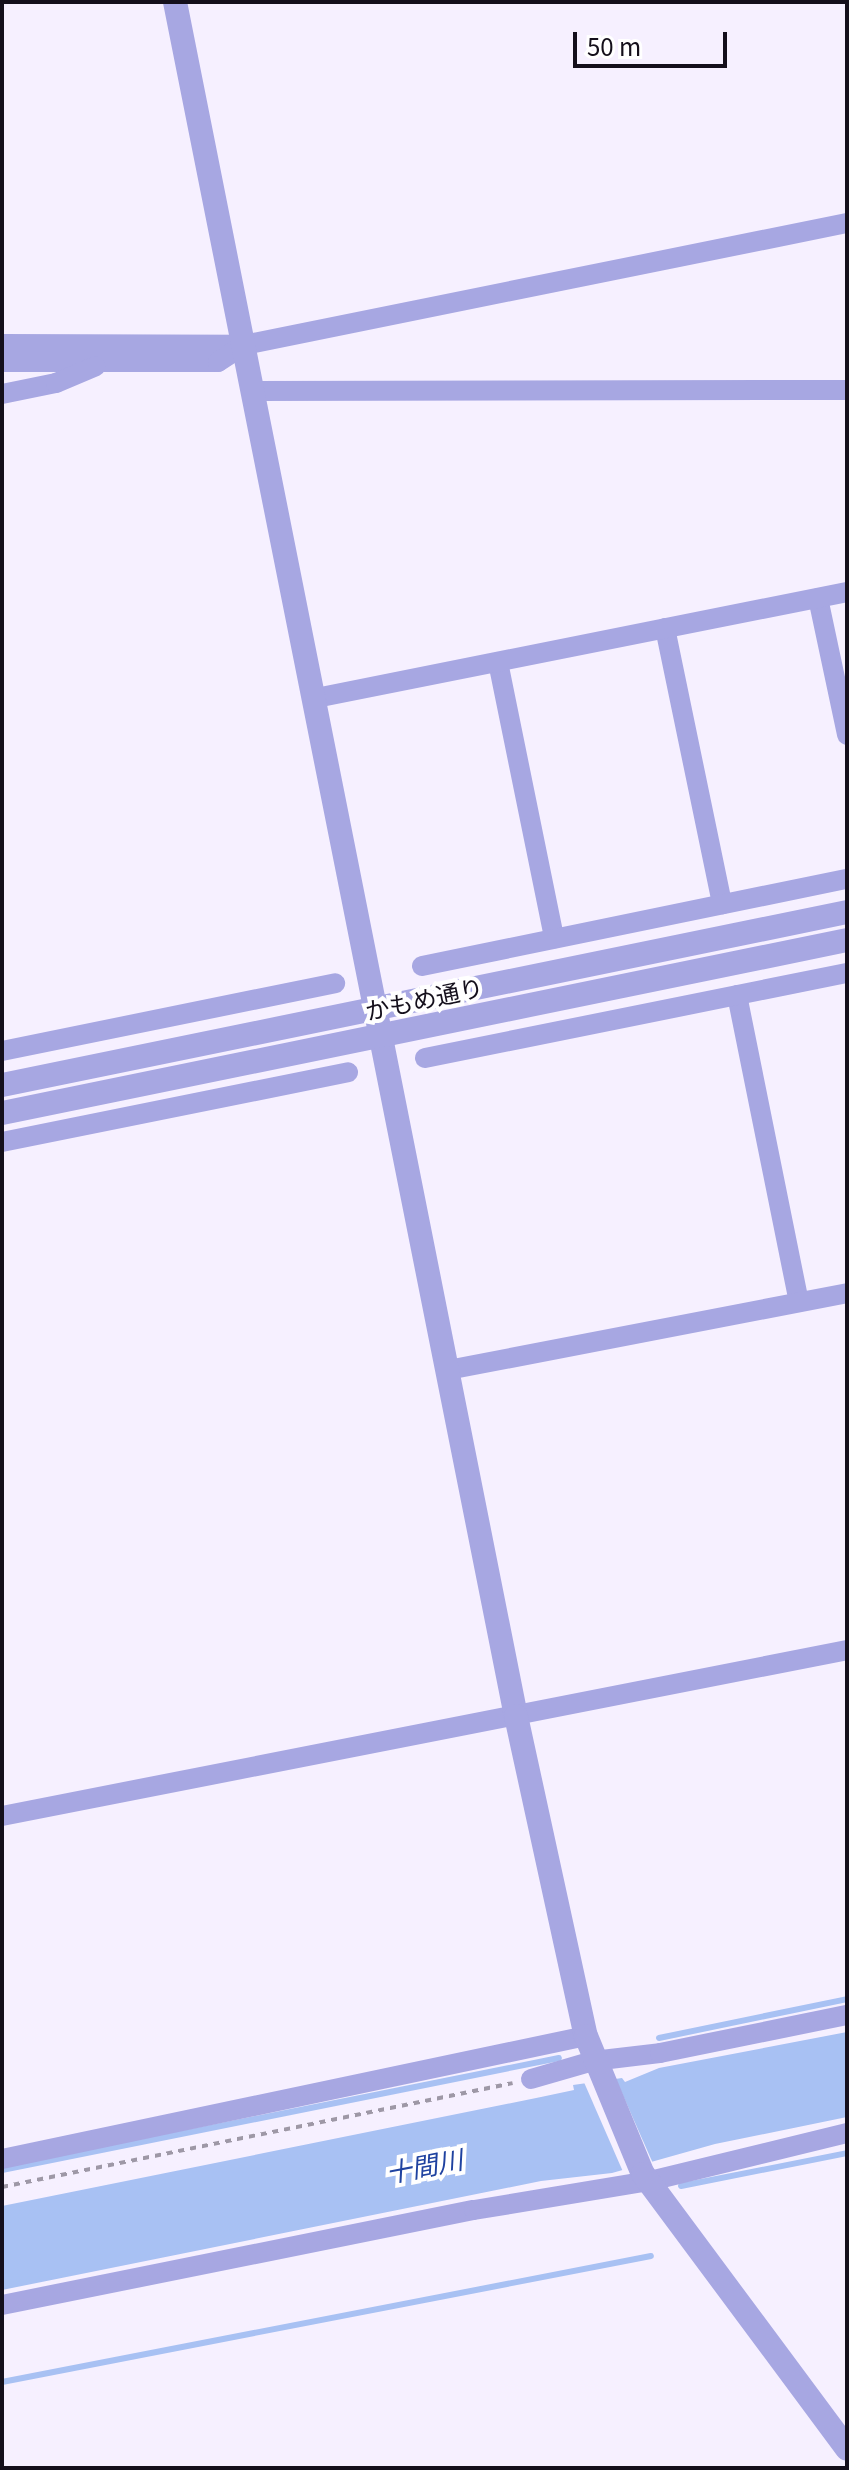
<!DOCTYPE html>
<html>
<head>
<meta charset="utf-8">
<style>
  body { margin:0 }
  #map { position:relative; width:849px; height:2470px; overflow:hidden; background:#f6f0ff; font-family:Georgia,"Noto Sans JP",serif }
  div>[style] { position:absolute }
  .water>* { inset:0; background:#a8c1f3 }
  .pier>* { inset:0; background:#f6f0ff }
  .stream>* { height:6px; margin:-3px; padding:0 3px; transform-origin:3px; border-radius:3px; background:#a8c1f3 }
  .path>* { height:4px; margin-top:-2px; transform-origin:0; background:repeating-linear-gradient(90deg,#9e98a6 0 6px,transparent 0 12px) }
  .minor>* { height:20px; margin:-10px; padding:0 10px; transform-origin:10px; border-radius:10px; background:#a7a7e2 }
  .tertiary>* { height:24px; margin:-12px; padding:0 12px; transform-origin:12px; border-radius:12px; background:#a7a7e2 }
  span { translate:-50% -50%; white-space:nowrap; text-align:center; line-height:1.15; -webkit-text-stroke:8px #fff; paint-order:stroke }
  .street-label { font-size:24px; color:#140f1b }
  .water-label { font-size:26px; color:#1f42a0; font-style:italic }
  .frame { position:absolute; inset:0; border:4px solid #140f1b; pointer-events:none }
  .scale { position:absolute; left:573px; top:32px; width:154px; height:36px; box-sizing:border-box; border:4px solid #140f1b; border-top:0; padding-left:10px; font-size:24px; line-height:28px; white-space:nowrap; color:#140f1b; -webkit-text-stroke:6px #fff; paint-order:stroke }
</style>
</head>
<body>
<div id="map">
  <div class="water">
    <i style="clip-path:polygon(847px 2032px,847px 2117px,715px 2144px,612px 2173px,541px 2181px,2px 2290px,2px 2206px,541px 2097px,574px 2090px,573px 2085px,622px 2078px,625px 2082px,659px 2068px)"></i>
  </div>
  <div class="pier">
    <i style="clip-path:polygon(614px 2075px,655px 2168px,624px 2174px,583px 2080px)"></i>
  </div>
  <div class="stream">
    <i style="left:659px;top:2038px;width:192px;rotate:-11.7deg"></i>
    <i style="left:2px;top:2170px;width:568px;rotate:-11.37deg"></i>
    <i style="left:681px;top:2186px;width:169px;rotate:-11.2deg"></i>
    <i style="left:2px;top:2382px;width:661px;rotate:-10.99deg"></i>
  </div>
  <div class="path">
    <i style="left:2px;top:2187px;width:521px;rotate:-11.5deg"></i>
  </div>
  <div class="minor">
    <i style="left:2px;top:344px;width:242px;rotate:0.2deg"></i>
    <i style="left:244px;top:345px;width:615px;rotate:-11.44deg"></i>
    <i style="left:2px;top:362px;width:216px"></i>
    <i style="left:218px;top:362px;width:31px;rotate:-33deg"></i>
    <i style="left:253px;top:391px;width:594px;rotate:-0.1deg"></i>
    <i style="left:2px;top:394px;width:55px;rotate:-11.5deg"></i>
    <i style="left:56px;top:383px;width:43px;rotate:-23deg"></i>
    <i style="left:818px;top:598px;width:140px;rotate:78deg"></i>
    <i style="left:665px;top:628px;width:282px;rotate:78.3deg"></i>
    <i style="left:498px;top:662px;width:282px;rotate:78.5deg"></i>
    <i style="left:316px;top:698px;width:541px;rotate:-11.29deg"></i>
    <i style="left:422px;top:966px;width:434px;rotate:-11.6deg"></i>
    <i style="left:737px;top:995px;width:313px;rotate:78.6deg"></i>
    <i style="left:2px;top:1051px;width:340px;rotate:-11.5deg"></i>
    <i style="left:425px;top:1058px;width:430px;rotate:-11.4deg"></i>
    <i style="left:2px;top:1142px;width:353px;rotate:-11.4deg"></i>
    <i style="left:448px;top:1370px;width:406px;rotate:-10.9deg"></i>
    <i style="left:2px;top:1816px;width:861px;rotate:-11.11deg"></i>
    <i style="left:531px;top:2079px;width:65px;rotate:-16.2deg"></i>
    <i style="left:593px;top:2061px;width:67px;rotate:-6.8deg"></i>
    <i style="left:660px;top:2053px;width:191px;rotate:-11.5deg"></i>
    <i style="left:2px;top:2159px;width:597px;rotate:-11.89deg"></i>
    <i style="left:2px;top:2305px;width:481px;rotate:-11.4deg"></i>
    <i style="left:474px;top:2210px;width:178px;rotate:-9.4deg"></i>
    <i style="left:650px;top:2181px;width:203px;rotate:-13.7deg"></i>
  </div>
  <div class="tertiary">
    <i style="left:175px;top:2px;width:1748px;rotate:78.75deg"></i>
    <i style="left:516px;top:1716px;width:328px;rotate:77.7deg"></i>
    <i style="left:586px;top:2036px;width:149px;rotate:67.6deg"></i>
    <i style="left:643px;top:2174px;width:342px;rotate:53.4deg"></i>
    <i style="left:2px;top:1085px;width:863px;rotate:-11.57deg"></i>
    <i style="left:2px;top:1113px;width:863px;rotate:-11.57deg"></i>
  </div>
  <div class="street-label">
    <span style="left:424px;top:998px;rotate:-12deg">かもめ通り</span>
  </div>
  <div class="water-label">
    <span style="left:424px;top:2165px;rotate:-11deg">十間川</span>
  </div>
  <div class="frame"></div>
  <div class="scale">50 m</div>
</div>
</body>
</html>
